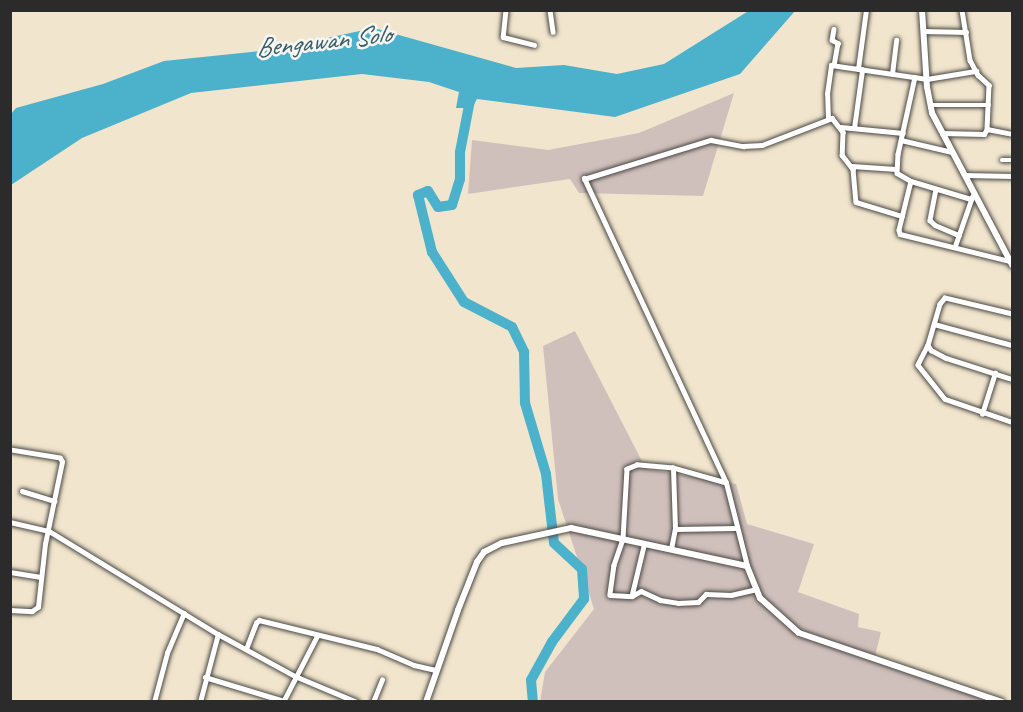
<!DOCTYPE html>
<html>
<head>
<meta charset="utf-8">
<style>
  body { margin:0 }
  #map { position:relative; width:1023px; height:712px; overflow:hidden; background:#f1e5cd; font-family:Caveat,sans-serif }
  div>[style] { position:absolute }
  .industrial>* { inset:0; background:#d0c0bc }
  .water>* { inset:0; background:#4cb1cb }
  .river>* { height:10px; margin:-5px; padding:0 5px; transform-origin:5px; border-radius:5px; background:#4cb1cb }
  .roads { filter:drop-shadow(0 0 2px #494743) drop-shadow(0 0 2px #494743) }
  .minor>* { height:4.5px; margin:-2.25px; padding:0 2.25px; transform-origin:2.25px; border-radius:2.25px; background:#fff }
  .tertiary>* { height:6px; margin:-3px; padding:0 3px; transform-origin:3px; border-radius:3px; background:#fff }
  span { translate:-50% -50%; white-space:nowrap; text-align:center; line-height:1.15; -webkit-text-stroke:5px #f6f6f2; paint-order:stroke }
  .water-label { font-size:27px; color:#375a63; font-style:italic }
  .frame { position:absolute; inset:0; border:12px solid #2b2b2b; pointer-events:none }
</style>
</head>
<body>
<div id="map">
  <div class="industrial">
    <i style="clip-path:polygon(734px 93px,703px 196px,579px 193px,570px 179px,468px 194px,472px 140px,548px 150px,639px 133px)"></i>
    <i style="clip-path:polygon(575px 331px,646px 469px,736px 484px,747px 524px,814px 544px,798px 592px,859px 614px,858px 627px,881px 632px,874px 660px,990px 701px,540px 702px,545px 672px,594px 609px,558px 499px,543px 346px)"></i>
  </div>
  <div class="water">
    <i style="clip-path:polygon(750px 10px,795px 11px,740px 74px,615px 117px,477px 99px,472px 108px,456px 108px,459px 92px,429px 82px,362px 74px,191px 93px,82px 138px,11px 185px,11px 114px,16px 108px,103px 84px,164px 61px,270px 50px,374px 28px,516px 68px,564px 65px,617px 74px,664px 64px)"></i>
  </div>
  <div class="river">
    <i style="left:471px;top:95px;width:58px;rotate:100.9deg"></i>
    <i style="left:460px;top:152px;width:27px;rotate:90deg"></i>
    <i style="left:460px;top:179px;width:27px;rotate:107deg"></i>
    <i style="left:452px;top:205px;width:14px;rotate:172deg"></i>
    <i style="left:438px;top:207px;width:19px;rotate:-122deg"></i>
    <i style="left:428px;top:191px;width:11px;rotate:158deg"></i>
    <i style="left:418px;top:195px;width:59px;rotate:76.2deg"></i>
    <i style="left:432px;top:252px;width:59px;rotate:57.4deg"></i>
    <i style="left:464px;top:302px;width:54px;rotate:27.5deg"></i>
    <i style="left:512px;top:327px;width:28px;rotate:64deg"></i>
    <i style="left:524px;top:352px;width:51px;rotate:88.9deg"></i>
    <i style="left:525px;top:403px;width:74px;rotate:73.5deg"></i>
    <i style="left:546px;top:474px;width:69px;rotate:83.4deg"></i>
    <i style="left:554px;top:543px;width:38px;rotate:43deg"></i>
    <i style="left:582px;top:569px;width:30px;rotate:86deg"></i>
    <i style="left:584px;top:599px;width:54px;rotate:126.7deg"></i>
    <i style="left:552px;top:642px;width:43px;rotate:118.9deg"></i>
    <i style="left:531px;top:680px;width:22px;rotate:85deg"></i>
  </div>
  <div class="roads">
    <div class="minor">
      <i style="left:506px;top:10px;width:27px;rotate:96deg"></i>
      <i style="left:503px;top:37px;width:32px;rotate:14deg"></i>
      <i style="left:550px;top:10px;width:22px;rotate:82deg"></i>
      <i style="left:962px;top:10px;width:51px;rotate:80.9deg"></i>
      <i style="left:970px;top:60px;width:17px;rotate:62deg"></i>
      <i style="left:978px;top:75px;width:15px;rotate:42deg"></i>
      <i style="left:989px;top:85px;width:44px;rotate:92.6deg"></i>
      <i style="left:987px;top:129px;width:25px;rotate:11deg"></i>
      <i style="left:834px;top:29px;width:11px;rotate:100deg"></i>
      <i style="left:832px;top:40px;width:7px;rotate:27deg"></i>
      <i style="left:838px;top:43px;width:22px;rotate:100deg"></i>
      <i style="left:923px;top:31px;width:43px;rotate:1.3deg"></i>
      <i style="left:858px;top:69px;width:60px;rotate:-82.3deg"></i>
      <i style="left:892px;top:74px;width:34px;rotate:-83deg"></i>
      <i style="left:915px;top:77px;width:79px;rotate:102.4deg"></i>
      <i style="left:898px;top:154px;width:19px;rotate:93deg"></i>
      <i style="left:897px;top:173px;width:16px;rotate:30deg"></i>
      <i style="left:911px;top:181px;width:63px;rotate:16.7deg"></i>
      <i style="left:930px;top:105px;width:59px"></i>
      <i style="left:828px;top:119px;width:25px;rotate:-92deg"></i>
      <i style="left:827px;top:94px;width:29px;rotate:-82deg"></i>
      <i style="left:831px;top:65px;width:97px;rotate:8.3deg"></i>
      <i style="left:927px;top:79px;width:50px;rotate:-9.3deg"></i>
      <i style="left:841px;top:127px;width:62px;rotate:5.5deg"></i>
      <i style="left:854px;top:128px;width:59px;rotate:-82.1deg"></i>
      <i style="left:942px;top:133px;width:42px;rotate:1.4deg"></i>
      <i style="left:984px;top:134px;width:6px;rotate:-59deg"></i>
      <i style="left:901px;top:140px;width:52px;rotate:13.2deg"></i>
      <i style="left:1002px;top:160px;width:10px"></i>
      <i style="left:852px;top:166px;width:44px;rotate:3.9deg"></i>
      <i style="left:965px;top:175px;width:47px;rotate:1.2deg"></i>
      <i style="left:911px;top:181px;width:50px;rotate:103.8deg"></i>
      <i style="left:899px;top:230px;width:4px;rotate:76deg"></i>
      <i style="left:900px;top:234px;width:113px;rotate:13.8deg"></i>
      <i style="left:936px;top:189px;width:32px;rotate:101deg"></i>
      <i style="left:930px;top:220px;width:7px;rotate:45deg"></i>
      <i style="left:935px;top:225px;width:26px;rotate:23deg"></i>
      <i style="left:955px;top:246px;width:52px;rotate:-70.9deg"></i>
      <i style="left:1012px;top:314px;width:69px;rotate:-166.6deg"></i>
      <i style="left:945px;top:298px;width:8px;rotate:130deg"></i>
      <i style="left:940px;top:304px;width:43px;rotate:106.3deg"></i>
      <i style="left:928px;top:345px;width:6px;rotate:59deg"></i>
      <i style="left:931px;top:350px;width:17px;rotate:28deg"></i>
      <i style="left:946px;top:358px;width:69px;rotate:17.7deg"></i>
      <i style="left:934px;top:324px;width:81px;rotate:15.1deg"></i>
      <i style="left:928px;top:345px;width:22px;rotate:117deg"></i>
      <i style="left:918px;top:365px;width:43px;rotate:51.5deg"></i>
      <i style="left:945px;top:399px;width:71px;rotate:18.9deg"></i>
      <i style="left:982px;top:414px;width:43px;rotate:-72.4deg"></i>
      <i style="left:726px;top:483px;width:55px;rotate:-164.2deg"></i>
      <i style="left:673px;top:468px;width:36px;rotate:-175deg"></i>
      <i style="left:637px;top:465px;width:11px;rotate:158deg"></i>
      <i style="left:627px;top:469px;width:70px;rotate:93.3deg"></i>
      <i style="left:623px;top:539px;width:28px;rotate:109deg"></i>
      <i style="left:614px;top:565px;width:30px;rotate:98deg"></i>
      <i style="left:610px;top:595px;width:22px;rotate:3deg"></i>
      <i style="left:632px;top:596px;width:10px;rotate:-29deg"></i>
      <i style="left:641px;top:591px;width:21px;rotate:25deg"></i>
      <i style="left:660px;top:600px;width:18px;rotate:9deg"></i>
      <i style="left:678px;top:603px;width:20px;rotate:-3deg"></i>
      <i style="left:698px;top:602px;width:11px;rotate:-45deg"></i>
      <i style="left:706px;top:594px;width:25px;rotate:2deg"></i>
      <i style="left:731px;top:595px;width:26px;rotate:-13deg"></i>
      <i style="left:22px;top:491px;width:34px;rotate:17deg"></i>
      <i style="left:10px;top:522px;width:40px;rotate:13deg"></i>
      <i style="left:49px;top:531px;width:198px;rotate:31.4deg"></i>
      <i style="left:218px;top:634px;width:88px;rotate:28.6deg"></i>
      <i style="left:295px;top:676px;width:67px;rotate:22.8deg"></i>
      <i style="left:675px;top:529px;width:61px;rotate:-0.9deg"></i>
      <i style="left:671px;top:549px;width:20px;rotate:-79deg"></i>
      <i style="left:675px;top:529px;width:61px;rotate:-91.9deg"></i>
      <i style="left:747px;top:566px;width:86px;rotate:-104.2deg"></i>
      <i style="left:726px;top:483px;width:336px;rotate:-115deg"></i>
      <i style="left:584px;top:179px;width:133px;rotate:-17.1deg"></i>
      <i style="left:711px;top:140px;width:33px;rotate:11deg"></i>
      <i style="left:743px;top:146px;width:19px;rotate:-3deg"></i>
      <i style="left:762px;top:145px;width:75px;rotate:-21.1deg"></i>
      <i style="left:832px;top:118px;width:18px;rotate:52deg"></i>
      <i style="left:843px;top:132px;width:23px;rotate:92deg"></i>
      <i style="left:842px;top:155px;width:18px;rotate:52deg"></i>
      <i style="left:853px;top:169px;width:33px;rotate:85deg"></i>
      <i style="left:856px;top:202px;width:48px;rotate:16.9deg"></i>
      <i style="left:10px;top:572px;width:31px;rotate:9deg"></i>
      <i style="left:632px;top:594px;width:51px;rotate:-76.5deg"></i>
      <i style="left:10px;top:610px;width:22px;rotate:3deg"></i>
      <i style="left:32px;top:611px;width:7px;rotate:-34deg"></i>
      <i style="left:38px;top:607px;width:63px;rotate:-83.7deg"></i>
      <i style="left:45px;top:544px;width:84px;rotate:-78.3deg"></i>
      <i style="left:62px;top:462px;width:4px;rotate:-117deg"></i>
      <i style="left:60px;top:458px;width:50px;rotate:-170.7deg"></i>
      <i style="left:246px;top:649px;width:28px;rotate:-69deg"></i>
      <i style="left:256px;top:623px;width:4px;rotate:-45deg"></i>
      <i style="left:259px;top:620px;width:122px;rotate:13.8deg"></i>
      <i style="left:377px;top:649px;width:40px;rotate:23.4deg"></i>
      <i style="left:414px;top:665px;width:23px;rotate:13deg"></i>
      <i style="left:205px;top:677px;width:83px;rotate:16.9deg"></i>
      <i style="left:154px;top:702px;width:51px;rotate:-75.1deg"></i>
      <i style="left:167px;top:653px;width:43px;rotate:-67deg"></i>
      <i style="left:200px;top:702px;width:70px;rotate:-75.2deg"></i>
      <i style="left:283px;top:702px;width:74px;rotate:-62.7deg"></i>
      <i style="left:373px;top:702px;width:24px;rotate:-68deg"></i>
    </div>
    <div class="tertiary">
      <i style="left:922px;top:10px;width:77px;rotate:86.3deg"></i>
      <i style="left:927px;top:87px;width:26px;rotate:79deg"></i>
      <i style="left:932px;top:113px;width:172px;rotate:62.2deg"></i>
      <i style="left:426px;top:702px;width:97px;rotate:-70.8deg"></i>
      <i style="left:458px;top:610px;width:52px;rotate:-68.4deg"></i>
      <i style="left:477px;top:562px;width:12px;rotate:-55deg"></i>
      <i style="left:484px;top:552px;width:20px;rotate:-27deg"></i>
      <i style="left:502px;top:543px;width:71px;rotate:-12.3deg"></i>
      <i style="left:571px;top:528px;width:180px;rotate:12.2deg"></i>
      <i style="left:747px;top:566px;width:35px;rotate:68deg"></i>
      <i style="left:760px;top:598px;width:52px;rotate:41.9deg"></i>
      <i style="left:799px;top:633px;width:214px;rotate:18.8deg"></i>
    </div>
  </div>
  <div class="water-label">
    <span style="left:323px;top:41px;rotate:-6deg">Bengawan Solo</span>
  </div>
  <div class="frame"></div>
</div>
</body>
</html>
